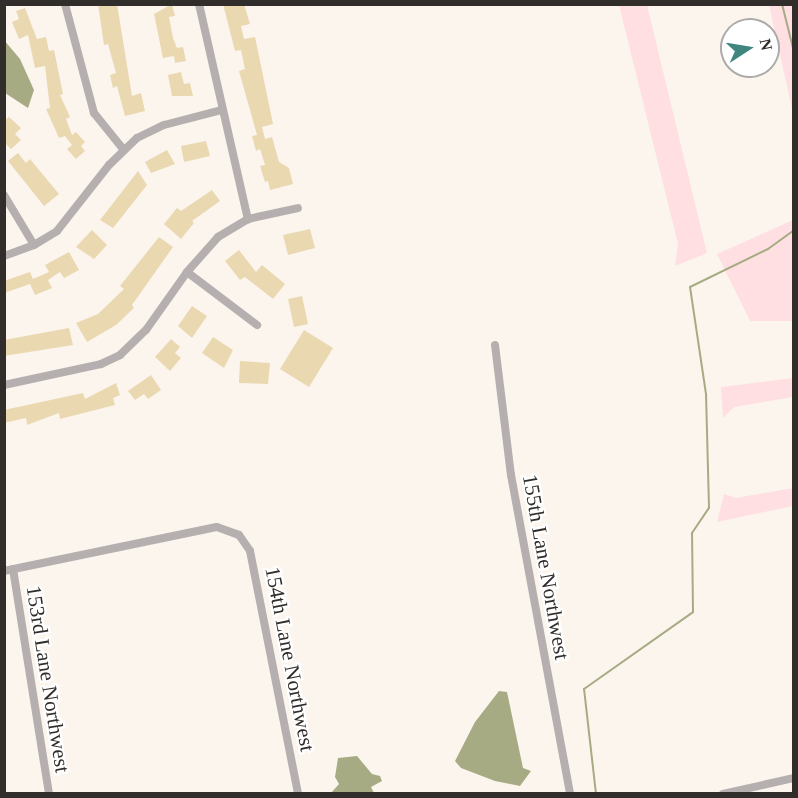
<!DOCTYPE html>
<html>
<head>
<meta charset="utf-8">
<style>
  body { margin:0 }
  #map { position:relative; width:798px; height:798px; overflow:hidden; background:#fcf5ee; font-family:Georgia,serif }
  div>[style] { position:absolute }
  .green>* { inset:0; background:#ffdfe2 }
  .water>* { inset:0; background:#a7ab83 }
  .stream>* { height:2px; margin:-1px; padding:0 1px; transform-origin:1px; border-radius:1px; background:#a7ab83 }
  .building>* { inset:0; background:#ead8b1 }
  .minor>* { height:8px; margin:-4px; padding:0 4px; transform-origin:4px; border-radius:4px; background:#b5b0af }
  span { translate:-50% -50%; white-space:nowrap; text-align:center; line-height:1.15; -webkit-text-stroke:4.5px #fff; paint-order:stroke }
  .street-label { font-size:21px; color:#302d2a }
  .frame { position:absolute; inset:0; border:6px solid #302d2a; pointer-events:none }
  .north { position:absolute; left:720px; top:18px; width:60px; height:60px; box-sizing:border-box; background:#fff; border:2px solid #acabaa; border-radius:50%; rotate:78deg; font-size:16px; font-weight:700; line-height:24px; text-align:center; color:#302d2a }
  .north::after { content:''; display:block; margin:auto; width:21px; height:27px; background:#40867f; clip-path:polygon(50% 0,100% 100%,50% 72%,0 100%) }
</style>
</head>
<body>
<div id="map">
  <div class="green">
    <i style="clip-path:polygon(619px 5px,647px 5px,707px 253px,675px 266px,678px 244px)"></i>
    <i style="clip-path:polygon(769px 5px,793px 5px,793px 113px)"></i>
    <i style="clip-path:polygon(793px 220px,793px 321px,750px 321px,717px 254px)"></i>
    <i style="clip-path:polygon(793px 378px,793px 397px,734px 407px,723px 418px,721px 387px)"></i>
    <i style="clip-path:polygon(793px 488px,793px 506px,717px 522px,724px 494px,736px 498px)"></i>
  </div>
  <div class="water">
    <i style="clip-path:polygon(4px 40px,20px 59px,34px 90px,28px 108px,5px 93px)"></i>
    <i style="clip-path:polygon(499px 691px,507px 692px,523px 768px,531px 771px,520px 786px,495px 781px,461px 768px,455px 761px,475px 722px)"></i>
    <i style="clip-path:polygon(357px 756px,372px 774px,380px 776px,382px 781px,371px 787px,374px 793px,331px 793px,339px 784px,335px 777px,338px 758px)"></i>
  </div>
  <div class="stream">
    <i style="left:782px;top:4px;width:49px;rotate:76deg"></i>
    <i style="left:596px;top:794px;width:106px;rotate:-96.5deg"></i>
    <i style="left:584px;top:689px;width:133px;rotate:-35.2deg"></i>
    <i style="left:693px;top:612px;width:79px;rotate:-90.7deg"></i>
    <i style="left:692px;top:533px;width:30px;rotate:-56deg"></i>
    <i style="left:709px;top:508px;width:114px;rotate:-91.5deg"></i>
    <i style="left:706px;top:394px;width:108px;rotate:-98.5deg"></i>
    <i style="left:690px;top:287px;width:87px;rotate:-26deg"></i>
    <i style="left:768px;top:249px;width:32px;rotate:-36deg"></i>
  </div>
  <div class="building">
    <i style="clip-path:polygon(98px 4px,117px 4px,132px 96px,141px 93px,145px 111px,125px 116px,117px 86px,113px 88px,110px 75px,116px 73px,108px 44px,104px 45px)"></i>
    <i style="clip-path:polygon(172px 4px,175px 16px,169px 17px,173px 38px,177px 48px,183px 47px,186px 61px,175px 63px,174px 56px,163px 58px,154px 14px)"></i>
    <i style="clip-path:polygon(223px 4px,244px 4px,250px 24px,241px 26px,244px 39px,255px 37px,273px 124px,262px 127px,265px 139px,272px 137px,279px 162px,289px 168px,293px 184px,270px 190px,268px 181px,265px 182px,260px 166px,265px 165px,260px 149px,256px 151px,252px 136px,257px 135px,239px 71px,245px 69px,241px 50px,235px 51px)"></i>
    <i style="clip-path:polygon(25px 8px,37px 39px,46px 37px,49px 51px,54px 50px,63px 94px,60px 95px,70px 117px,66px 119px,72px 135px,76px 132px,85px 142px,81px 146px,85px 151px,76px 159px,67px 149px,72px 145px,65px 136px,59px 138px,46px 109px,50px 108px,45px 66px,35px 68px,28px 35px,19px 39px,12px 22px,19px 19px,16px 11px)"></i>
    <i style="clip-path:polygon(181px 72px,184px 84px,190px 83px,193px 96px,172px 96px,168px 75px)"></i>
    <i style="clip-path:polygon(9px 117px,21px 128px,15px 134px,21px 140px,11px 149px,4px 142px,4px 121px)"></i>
    <i style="clip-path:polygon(206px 141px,210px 156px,184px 162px,181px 146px)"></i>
    <i style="clip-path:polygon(167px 150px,175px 164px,151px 173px,145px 162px)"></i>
    <i style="clip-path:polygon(18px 153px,26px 163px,30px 159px,59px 194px,44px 206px,8px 161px)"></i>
    <i style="clip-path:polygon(138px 171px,147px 185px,113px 228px,100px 220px)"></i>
    <i style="clip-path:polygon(212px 190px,220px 201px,192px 221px,194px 223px,181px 239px,164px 224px,177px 208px,181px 211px)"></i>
    <i style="clip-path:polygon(310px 229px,315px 248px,288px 255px,283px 235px)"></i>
    <i style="clip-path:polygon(92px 230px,107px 245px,94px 259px,76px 247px)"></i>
    <i style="clip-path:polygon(159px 237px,173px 247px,132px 305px,134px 308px,116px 325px,87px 342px,76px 323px,98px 314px,124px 289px,120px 286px)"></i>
    <i style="clip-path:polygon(239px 250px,256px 272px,262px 265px,285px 284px,273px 299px,245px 277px,240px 280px,225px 261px)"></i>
    <i style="clip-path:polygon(69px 252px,79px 270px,64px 278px,60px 272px,48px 280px,52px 288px,35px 295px,30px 284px,4px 293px,4px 281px,30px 272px,33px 279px,49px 272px,45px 265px)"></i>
    <i style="clip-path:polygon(302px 296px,308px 324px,294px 327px,288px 299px)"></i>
    <i style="clip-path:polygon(192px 306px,207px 316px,192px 338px,178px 326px)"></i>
    <i style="clip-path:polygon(69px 328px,73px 345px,4px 356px,4px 340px)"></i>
    <i style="clip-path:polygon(304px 330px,333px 348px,309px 387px,280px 369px)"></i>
    <i style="clip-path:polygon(213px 337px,233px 350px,224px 368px,202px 353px)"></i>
    <i style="clip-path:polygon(171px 339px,180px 347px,175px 353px,181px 358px,170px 371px,155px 357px)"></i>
    <i style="clip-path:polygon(240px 361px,270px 363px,268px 384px,239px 383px)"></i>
    <i style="clip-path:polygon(151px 375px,161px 390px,148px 399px,144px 394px,135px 400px,128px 391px)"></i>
    <i style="clip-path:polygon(116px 383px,120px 395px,113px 398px,115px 405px,60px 419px,59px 413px,27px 425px,26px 418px,4px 423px,4px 410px,83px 393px,85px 399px)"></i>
  </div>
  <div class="minor">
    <i style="left:65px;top:4px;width:113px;rotate:75.1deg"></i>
    <i style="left:94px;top:113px;width:46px;rotate:51.1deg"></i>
    <i style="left:199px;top:4px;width:221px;rotate:77.2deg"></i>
    <i style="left:4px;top:195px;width:58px;rotate:59deg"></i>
    <i style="left:4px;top:256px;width:32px;rotate:-20deg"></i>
    <i style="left:34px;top:245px;width:27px;rotate:-31deg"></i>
    <i style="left:57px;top:231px;width:84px;rotate:-51.8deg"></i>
    <i style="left:109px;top:165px;width:39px;rotate:-44deg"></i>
    <i style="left:137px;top:138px;width:30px;rotate:-26deg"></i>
    <i style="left:164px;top:125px;width:60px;rotate:-14.5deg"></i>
    <i style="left:187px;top:272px;width:88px;rotate:37.1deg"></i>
    <i style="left:495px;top:345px;width:131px;rotate:83deg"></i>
    <i style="left:511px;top:475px;width:324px;rotate:79.5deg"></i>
    <i style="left:4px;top:385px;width:99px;rotate:-12.2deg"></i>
    <i style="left:101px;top:364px;width:21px;rotate:-25deg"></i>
    <i style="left:120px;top:355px;width:36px;rotate:-44deg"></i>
    <i style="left:146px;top:330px;width:71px;rotate:-54.7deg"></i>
    <i style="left:187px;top:272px;width:47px;rotate:-48.5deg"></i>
    <i style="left:218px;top:237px;width:35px;rotate:-31deg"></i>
    <i style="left:248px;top:219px;width:51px;rotate:-12.4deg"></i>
    <i style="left:13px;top:569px;width:228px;rotate:80.9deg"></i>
    <i style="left:4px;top:571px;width:217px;rotate:-11.7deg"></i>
    <i style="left:217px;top:527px;width:23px;rotate:20deg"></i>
    <i style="left:239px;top:535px;width:19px;rotate:55deg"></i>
    <i style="left:250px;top:551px;width:248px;rotate:78.8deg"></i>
    <i style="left:723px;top:794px;width:73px;rotate:-12.7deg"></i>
  </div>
  <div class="street-label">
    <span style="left:546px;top:567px;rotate:80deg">155th Lane Northwest</span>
    <span style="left:290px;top:659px;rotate:79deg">154th Lane Northwest</span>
    <span style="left:48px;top:679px;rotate:81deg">153rd Lane Northwest</span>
  </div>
  <div class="frame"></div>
  <div class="north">N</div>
</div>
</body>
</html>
